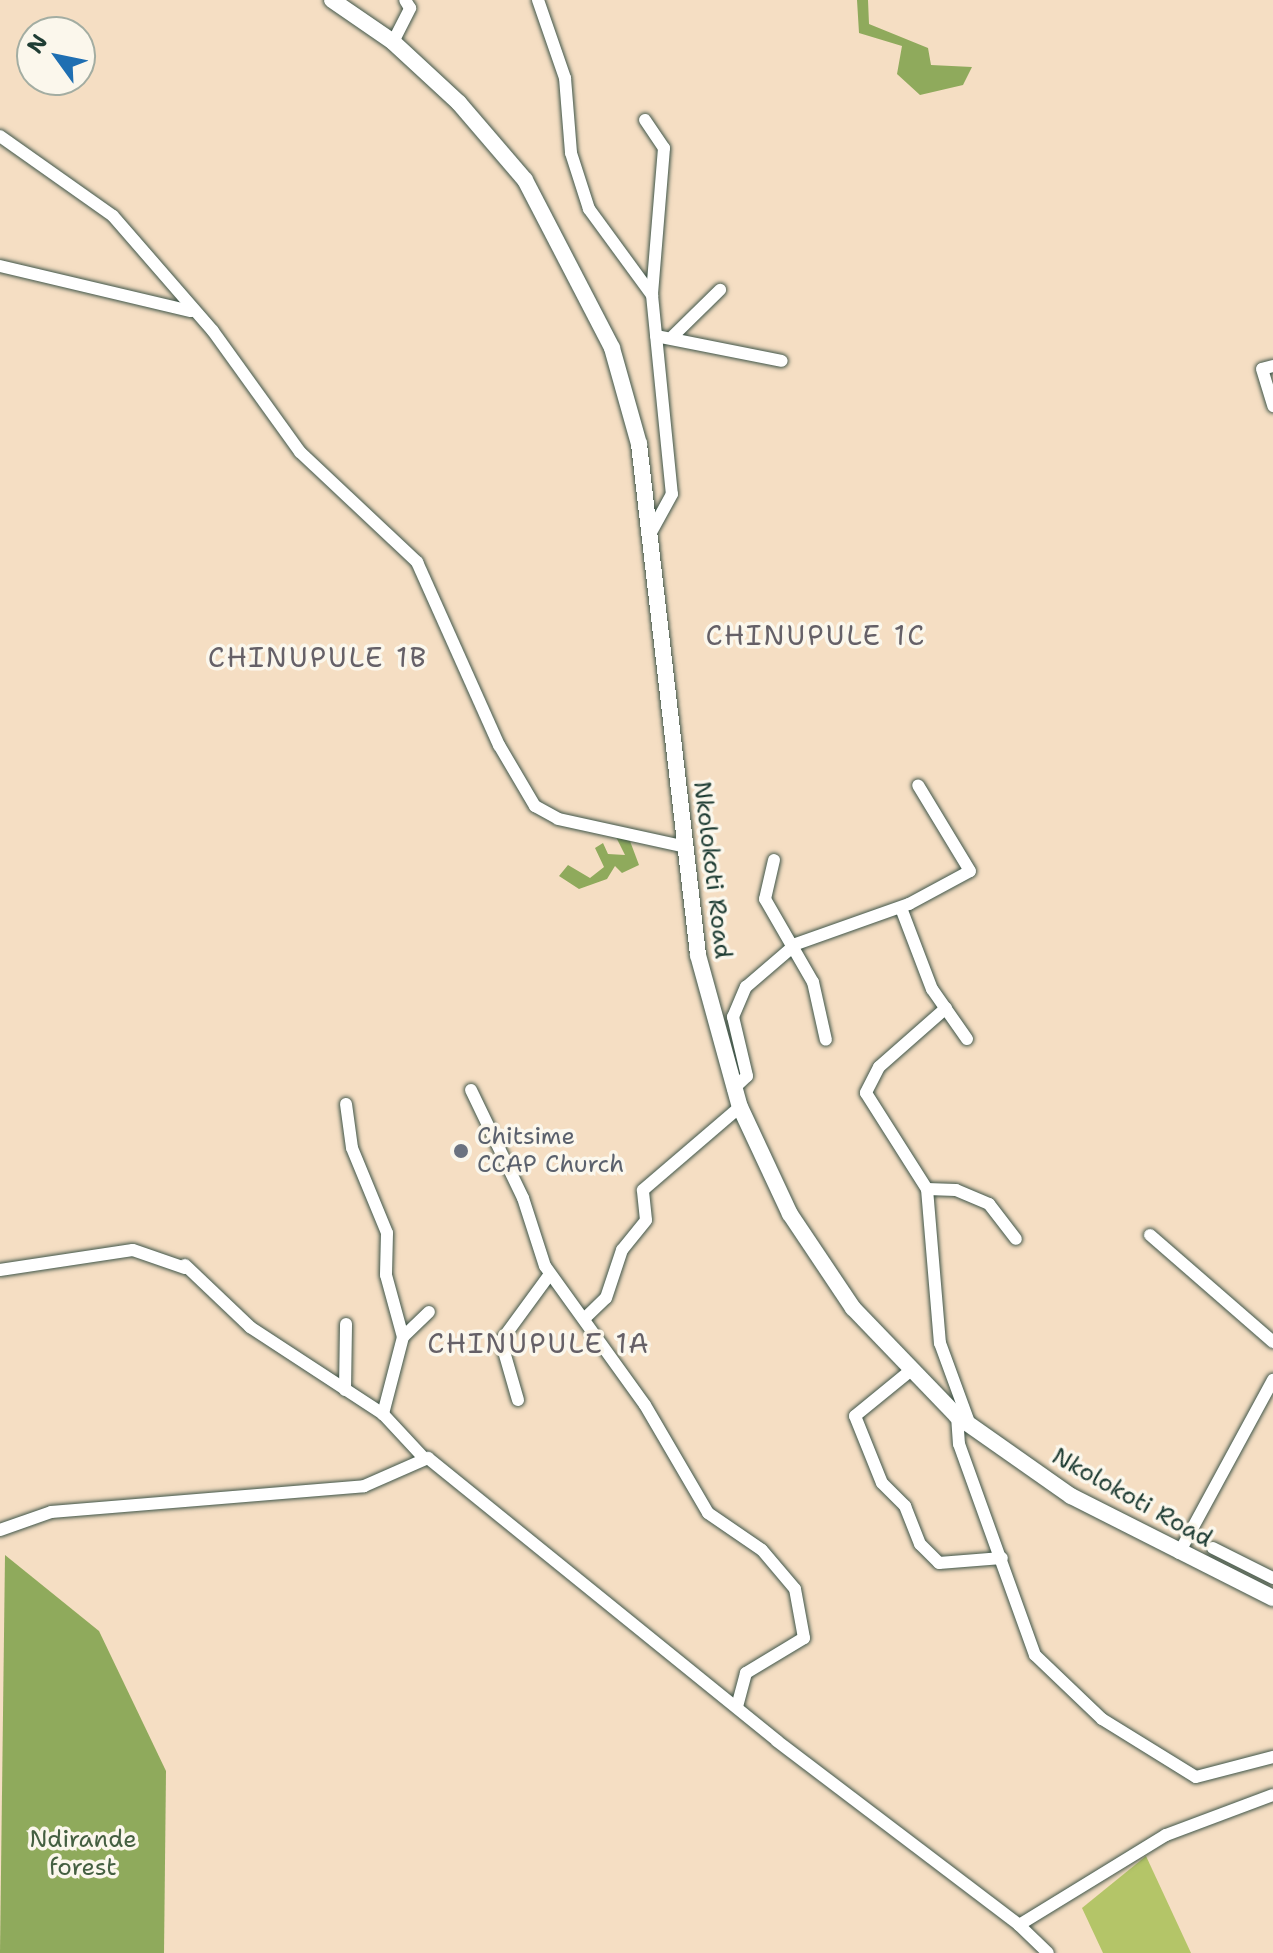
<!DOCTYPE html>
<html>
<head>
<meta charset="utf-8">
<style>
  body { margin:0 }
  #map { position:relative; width:1273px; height:1953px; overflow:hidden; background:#f5dec3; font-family:"Shantell Sans",sans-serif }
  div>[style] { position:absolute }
  .green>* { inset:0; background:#b4c568 }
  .forest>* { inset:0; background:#8faa5c }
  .roads { filter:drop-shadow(0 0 2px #3f5549) drop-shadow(0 0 2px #3f5549) }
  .minor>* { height:12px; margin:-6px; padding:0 6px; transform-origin:6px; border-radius:6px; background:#fff }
  .major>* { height:16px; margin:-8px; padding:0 8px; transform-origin:8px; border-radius:8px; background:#fff }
  .dots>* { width:22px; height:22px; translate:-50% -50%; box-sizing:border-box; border:4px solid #fbf7ec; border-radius:50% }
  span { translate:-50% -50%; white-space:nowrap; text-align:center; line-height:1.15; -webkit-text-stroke:7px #fbf7ec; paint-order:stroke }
  .street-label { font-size:24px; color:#1f3d34 }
  .worship-label { font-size:24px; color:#5b616d }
  .left { translate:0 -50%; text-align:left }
  .park-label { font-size:24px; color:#445f41 }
  .quarter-label { font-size:28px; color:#656067; letter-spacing:2px }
  .north { position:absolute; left:16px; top:16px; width:80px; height:80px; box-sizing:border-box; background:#fbf7ec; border:2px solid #a3ada2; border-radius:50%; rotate:303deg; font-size:22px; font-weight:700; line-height:32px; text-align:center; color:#1f3d34 }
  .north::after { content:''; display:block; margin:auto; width:28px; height:36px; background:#1f6fb2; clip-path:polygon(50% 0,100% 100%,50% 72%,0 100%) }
</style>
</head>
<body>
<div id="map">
  <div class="green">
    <i style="clip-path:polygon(1146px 1856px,1191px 1953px,1103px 1953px,1082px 1908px)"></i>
  </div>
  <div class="forest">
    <i style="clip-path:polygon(857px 0,868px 0,869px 24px,928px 48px,931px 65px,972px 67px,963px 85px,920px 95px,897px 74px,902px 46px,859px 33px)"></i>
    <i style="clip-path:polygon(627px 833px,639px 865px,622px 873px,615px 866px,607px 879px,579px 889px,559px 876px,568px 865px,590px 878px,604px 867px,595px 848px,603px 843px,608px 854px,625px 855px,616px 837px)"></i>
    <i style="clip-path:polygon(5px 1555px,99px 1631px,166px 1771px,164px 1953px,0 1953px)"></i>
  </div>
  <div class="roads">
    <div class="minor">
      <i style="left:538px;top:0;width:83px;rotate:70.9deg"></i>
      <i style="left:565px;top:78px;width:75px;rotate:85.4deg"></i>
      <i style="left:571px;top:153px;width:59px;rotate:72.2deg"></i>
      <i style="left:589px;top:209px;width:107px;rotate:53.8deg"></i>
      <i style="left:652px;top:295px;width:200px;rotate:84.3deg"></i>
      <i style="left:672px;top:494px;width:48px;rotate:118.7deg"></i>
      <i style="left:393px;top:42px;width:38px;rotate:-63deg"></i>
      <i style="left:410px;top:8px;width:9px;rotate:-122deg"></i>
      <i style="left:645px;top:120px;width:34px;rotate:56deg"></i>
      <i style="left:664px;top:148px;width:147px;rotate:94.7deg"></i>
      <i style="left:0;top:136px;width:138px;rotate:35.3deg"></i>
      <i style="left:113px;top:216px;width:152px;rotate:49deg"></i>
      <i style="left:213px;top:331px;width:149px;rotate:54.3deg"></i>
      <i style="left:300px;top:452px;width:161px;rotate:43.2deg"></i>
      <i style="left:417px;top:562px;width:201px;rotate:65.9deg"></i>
      <i style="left:499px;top:745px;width:71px;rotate:59.5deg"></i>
      <i style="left:535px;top:806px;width:26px;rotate:29deg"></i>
      <i style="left:558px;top:819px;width:127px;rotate:12.3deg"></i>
      <i style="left:0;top:266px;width:196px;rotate:13.3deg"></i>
      <i style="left:656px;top:336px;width:128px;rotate:11.2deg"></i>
      <i style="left:673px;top:336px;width:66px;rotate:-44.4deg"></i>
      <i style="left:1273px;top:366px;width:11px;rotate:165deg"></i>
      <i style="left:1262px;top:369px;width:39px;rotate:73deg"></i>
      <i style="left:774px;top:860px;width:40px;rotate:103deg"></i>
      <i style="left:765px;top:899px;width:96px;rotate:60deg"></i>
      <i style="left:813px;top:982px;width:59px;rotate:77.4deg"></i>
      <i style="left:901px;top:908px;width:87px;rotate:69.1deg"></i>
      <i style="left:932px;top:989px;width:61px;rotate:55deg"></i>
      <i style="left:946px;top:1008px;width:89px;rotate:138.6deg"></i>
      <i style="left:879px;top:1067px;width:29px;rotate:117deg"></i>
      <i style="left:866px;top:1093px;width:114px;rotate:57.6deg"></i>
      <i style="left:927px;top:1189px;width:155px;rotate:85.2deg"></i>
      <i style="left:940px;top:1343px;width:87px;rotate:69.9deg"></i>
      <i style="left:733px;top:1089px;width:19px;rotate:-43deg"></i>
      <i style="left:747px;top:1076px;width:61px;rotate:-103.3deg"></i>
      <i style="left:733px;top:1017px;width:33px;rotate:-67deg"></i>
      <i style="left:746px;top:987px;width:66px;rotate:-40.7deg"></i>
      <i style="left:796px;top:944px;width:120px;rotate:-19.5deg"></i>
      <i style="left:909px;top:904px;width:69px;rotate:-28.4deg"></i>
      <i style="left:970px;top:871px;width:100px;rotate:-121.2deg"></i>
      <i style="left:471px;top:1090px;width:120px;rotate:64.3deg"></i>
      <i style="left:523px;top:1198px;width:71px;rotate:72.1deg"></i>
      <i style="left:545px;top:1266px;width:171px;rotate:54.3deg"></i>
      <i style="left:645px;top:1405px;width:125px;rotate:59.7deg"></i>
      <i style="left:708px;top:1513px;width:65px;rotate:34.4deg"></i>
      <i style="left:762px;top:1550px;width:51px;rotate:49.8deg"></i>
      <i style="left:795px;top:1589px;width:50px;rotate:79.6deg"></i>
      <i style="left:804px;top:1638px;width:68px;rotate:148.9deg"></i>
      <i style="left:746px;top:1673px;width:34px;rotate:105deg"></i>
      <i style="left:346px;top:1104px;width:44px;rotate:82.2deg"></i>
      <i style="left:352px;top:1148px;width:92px;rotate:67.6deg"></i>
      <i style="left:387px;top:1233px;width:42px;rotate:91.4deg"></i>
      <i style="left:386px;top:1275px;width:64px;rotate:74.7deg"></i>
      <i style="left:403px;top:1337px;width:80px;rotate:104.6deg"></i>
      <i style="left:927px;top:1189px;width:29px;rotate:2deg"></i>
      <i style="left:956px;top:1190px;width:36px;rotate:23deg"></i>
      <i style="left:989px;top:1204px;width:44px;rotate:52.4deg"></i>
      <i style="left:1150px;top:1235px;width:163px;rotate:41deg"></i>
      <i style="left:185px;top:1265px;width:90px;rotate:43.6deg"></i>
      <i style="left:250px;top:1327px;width:159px;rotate:33.2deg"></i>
      <i style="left:383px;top:1414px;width:57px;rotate:47.1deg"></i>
      <i style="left:0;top:1270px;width:134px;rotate:-8.6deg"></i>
      <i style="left:133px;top:1250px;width:55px;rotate:19.1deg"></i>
      <i style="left:584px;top:1319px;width:30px;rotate:-44deg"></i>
      <i style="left:606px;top:1298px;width:51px;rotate:-71.6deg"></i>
      <i style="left:622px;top:1250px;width:38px;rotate:-51deg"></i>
      <i style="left:646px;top:1220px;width:30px;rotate:-96deg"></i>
      <i style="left:643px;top:1190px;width:128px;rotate:-40.6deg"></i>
      <i style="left:403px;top:1337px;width:36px;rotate:-44deg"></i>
      <i style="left:910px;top:1371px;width:71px;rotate:140.7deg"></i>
      <i style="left:855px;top:1416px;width:72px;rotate:68.1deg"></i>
      <i style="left:882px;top:1483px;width:33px;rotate:45deg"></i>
      <i style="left:905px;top:1506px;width:41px;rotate:68.5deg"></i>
      <i style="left:920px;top:1544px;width:27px;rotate:45deg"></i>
      <i style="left:939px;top:1563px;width:63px;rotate:-4.5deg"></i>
      <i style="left:345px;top:1390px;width:66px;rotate:-89.1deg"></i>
      <i style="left:518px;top:1400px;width:61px;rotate:-106.1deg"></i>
      <i style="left:501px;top:1341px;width:83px;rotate:-53.8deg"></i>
      <i style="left:957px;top:1416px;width:28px;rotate:86deg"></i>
      <i style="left:959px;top:1444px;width:224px;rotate:70.2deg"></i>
      <i style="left:1035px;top:1655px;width:93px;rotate:43.7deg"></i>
      <i style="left:1102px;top:1719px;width:110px;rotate:31.7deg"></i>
      <i style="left:1196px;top:1777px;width:80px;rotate:-14.6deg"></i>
      <i style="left:0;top:1530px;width:54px;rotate:-19.4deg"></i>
      <i style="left:51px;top:1512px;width:314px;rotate:-4.7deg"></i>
      <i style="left:364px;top:1486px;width:70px;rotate:-23.6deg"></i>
      <i style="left:428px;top:1458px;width:449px;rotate:39deg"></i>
      <i style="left:777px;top:1741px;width:304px;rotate:37.2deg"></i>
      <i style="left:1019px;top:1925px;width:172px;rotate:-31.5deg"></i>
      <i style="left:1166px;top:1835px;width:114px;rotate:-20.5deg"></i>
      <i style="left:1213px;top:1548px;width:67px;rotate:26.6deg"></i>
      <i style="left:1179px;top:1553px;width:197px;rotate:-61.5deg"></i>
      <i style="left:1019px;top:1925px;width:40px;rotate:44deg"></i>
    </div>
    <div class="major">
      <i style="left:332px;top:0;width:74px;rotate:34.5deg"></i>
      <i style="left:393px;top:42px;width:90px;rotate:42.7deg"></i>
      <i style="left:459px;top:103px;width:101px;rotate:49.4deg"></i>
      <i style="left:525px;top:180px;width:189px;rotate:62.6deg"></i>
      <i style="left:612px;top:348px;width:100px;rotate:74.3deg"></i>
      <i style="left:639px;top:444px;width:514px;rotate:83.41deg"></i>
      <i style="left:698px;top:955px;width:158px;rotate:74.6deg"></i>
      <i style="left:740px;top:1107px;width:118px;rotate:65deg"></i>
      <i style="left:790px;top:1214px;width:113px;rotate:56.2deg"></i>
      <i style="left:853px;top:1308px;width:150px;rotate:46.1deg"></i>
      <i style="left:957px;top:1416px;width:139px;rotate:35.1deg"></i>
      <i style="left:1071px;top:1496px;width:226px;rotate:26.8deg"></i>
    </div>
  </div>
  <div class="dots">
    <i style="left:461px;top:1151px;background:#6b7280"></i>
  </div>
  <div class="street-label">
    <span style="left:712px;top:870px;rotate:83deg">Nkolokoti Road</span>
    <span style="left:1132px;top:1498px;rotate:29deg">Nkolokoti Road</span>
  </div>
  <div class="worship-label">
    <span class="left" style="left:477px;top:1151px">Chitsime<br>CCAP Church</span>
  </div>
  <div class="park-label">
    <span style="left:83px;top:1854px">Ndirande<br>forest</span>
  </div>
  <div class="quarter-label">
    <span style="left:816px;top:635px">CHINUPULE 1C</span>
    <span style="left:318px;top:657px">CHINUPULE 1B</span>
    <span style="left:539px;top:1343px">CHINUPULE 1A</span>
  </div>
  <div class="north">N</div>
</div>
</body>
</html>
